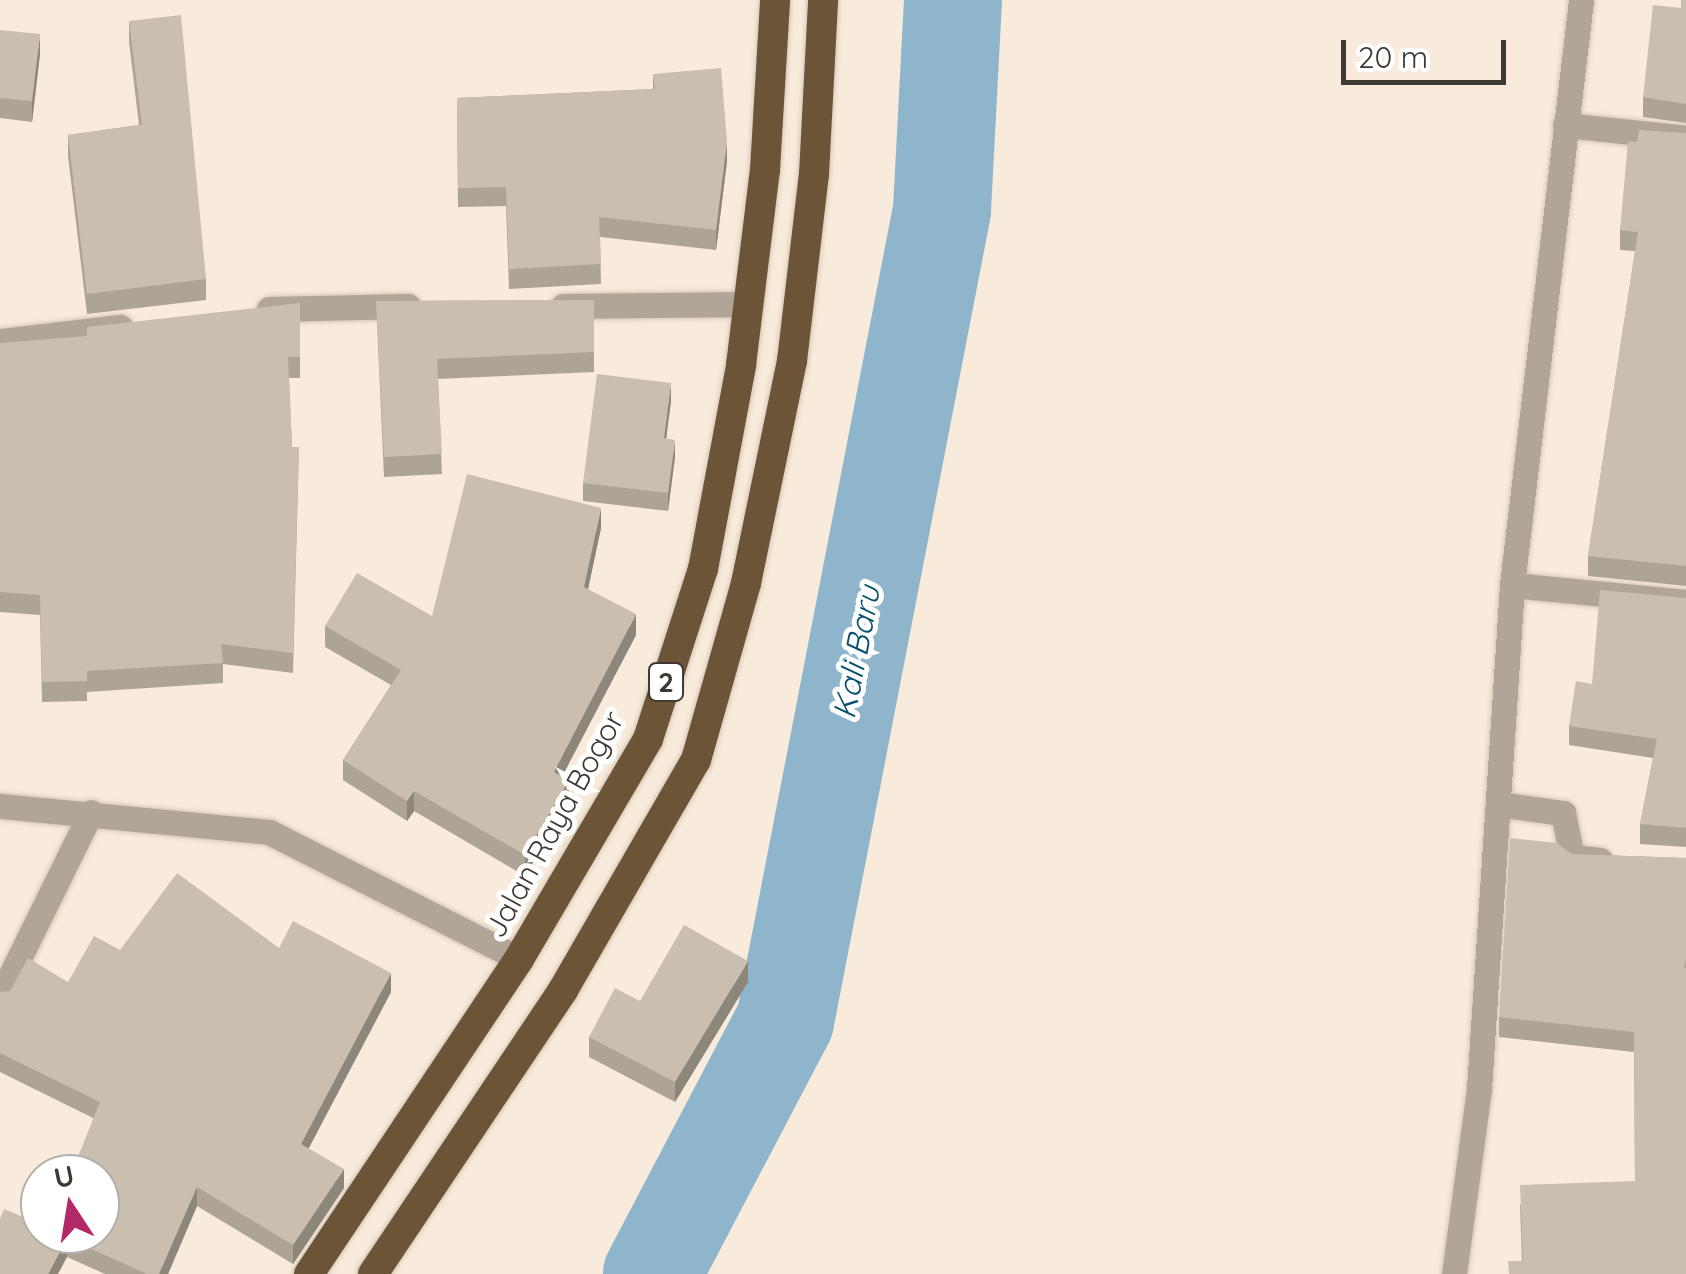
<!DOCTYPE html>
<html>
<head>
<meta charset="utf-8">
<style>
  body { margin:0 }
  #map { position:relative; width:1686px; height:1274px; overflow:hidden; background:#f9ebdb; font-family:Quicksand,sans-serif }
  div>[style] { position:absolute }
  .river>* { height:98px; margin:-49px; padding:0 49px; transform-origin:49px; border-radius:49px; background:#8fb5cc }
  .roads { filter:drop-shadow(0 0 2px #d4c7b9) drop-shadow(0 0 2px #d4c7b9) }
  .minor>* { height:25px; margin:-12.5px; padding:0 12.5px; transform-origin:12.5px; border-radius:12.5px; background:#b1a598 }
  .highway>* { height:30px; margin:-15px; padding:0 15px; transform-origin:15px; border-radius:15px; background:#6c5437 }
  .wall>* { inset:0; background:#aea496 }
  .shaded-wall>* { inset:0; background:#8d867a }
  .building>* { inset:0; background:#cabfae }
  span { translate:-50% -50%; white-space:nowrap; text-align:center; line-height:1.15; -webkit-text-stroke:10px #fff; paint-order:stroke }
  .shield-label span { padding:2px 8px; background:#fff; border:2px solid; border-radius:8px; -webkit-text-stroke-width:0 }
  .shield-label { font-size:28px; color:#3e3932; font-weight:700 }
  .street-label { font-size:30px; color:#3e3932 }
  .water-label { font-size:32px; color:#095070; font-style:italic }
  .north { position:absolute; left:20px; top:1154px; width:100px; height:100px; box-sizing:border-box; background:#fff; border:2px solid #b2b0ad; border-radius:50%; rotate:348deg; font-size:28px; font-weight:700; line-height:40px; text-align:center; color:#3e3932 }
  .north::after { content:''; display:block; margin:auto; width:35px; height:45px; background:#b32866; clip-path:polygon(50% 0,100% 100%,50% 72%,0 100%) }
  .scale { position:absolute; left:1341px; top:40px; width:165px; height:45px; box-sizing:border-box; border:5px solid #3e3932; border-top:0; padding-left:12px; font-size:30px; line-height:35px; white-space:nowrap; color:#3e3932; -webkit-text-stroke:8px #fff; paint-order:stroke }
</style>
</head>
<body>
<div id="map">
  <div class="river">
    <i style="left:652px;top:1274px;width:286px;rotate:-62.3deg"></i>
    <i style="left:785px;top:1021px;width:826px;rotate:-79.04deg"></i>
    <i style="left:942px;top:210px;width:210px;rotate:-87deg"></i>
  </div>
  <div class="roads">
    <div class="minor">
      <i style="left:1565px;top:125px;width:122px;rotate:6.1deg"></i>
      <i style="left:563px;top:306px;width:185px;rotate:-0.6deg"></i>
      <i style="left:269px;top:309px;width:139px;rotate:-1.2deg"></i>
      <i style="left:0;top:341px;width:121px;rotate:-6.7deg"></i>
      <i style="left:1512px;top:585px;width:175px;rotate:5.6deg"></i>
      <i style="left:1498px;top:804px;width:66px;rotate:7.9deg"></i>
      <i style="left:1563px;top:813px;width:45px;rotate:78.4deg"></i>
      <i style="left:1572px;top:857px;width:28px;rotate:6deg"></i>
      <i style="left:0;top:806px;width:270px;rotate:5.5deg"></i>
      <i style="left:269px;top:832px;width:280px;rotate:26.9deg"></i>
      <i style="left:0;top:997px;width:206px;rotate:-63.8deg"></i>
      <i style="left:1454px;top:1274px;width:187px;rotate:-82.3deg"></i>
      <i style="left:1479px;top:1089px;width:505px;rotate:-86.25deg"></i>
      <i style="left:1512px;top:585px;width:589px;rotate:-83.27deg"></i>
    </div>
    <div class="highway">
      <i style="left:309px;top:1274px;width:379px;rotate:-56.3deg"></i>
      <i style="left:519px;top:959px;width:255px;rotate:-59.6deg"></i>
      <i style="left:648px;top:739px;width:179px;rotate:-72.1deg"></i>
      <i style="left:703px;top:569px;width:208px;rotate:-79.4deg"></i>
      <i style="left:741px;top:365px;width:196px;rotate:-83deg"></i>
      <i style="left:765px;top:170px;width:170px;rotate:-86.6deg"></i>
      <i style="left:373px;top:1274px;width:342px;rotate:-56.2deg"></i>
      <i style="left:563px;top:990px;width:266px;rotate:-60deg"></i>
      <i style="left:696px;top:760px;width:184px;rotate:-74.2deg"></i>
      <i style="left:746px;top:583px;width:227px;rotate:-78.3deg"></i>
      <i style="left:792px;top:361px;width:188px;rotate:-83.3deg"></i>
      <i style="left:814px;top:174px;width:174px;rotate:-87deg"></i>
    </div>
  </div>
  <div class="wall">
    <i style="clip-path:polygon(1686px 0,1686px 123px,1643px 117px,1643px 97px,1681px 8px)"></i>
    <i style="clip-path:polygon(129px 21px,206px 279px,206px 300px,87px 314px,68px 156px,68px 135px,139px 125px,129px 42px)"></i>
    <i style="clip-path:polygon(0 30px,40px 54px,32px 122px,0 118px)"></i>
    <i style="clip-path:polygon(653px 74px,727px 161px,716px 250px,600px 237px,601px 284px,509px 289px,506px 206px,458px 207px,457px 98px,653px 89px)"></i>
    <i style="clip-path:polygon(1686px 133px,1686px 586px,1588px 576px,1588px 556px,1635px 251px,1620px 250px,1620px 230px,1637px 142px)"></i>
    <i style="clip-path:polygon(594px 300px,594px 372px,438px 379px,442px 474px,384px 477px,376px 301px)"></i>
    <i style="clip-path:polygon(300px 303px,300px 378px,289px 378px,292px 447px,299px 447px,293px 673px,223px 664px,223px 683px,87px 692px,87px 701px,42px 702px,40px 615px,0 612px,0 343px,87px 336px)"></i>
    <i style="clip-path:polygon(671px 401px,666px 439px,675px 457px,668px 511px,583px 501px,583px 483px)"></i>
    <i style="clip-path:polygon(601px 528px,588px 589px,636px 635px,562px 776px,569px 801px,525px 876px,414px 811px,407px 821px,343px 780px,343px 760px,391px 685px,325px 647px,325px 626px,432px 616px)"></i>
    <i style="clip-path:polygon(1686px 598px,1686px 847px,1640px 844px,1640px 824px,1653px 758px,1569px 745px,1569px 726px,1592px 684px)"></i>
    <i style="clip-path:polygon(1571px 854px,1686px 858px,1686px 1274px,1522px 1261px,1520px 1205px,1635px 1181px,1634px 1052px,1499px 1037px,1499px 1017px)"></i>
    <i style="clip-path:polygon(279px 948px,391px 992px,308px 1148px,344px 1188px,293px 1264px,197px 1206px,168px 1274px,105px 1274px,67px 1257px,40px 1234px,100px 1234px,93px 1118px,0 1072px,0 992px,68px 982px,120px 950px)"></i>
    <i style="clip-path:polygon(748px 982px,675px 1102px,589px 1057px,589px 1037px,640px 1001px)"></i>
  </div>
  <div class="shaded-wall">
    <i style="clip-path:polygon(40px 34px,40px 54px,32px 122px,32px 101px)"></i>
    <i style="clip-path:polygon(727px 141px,727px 161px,716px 250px,716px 230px)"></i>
    <i style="clip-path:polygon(671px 383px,671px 401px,664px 456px,664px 438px)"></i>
    <i style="clip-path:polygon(675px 440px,675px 457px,668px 511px,668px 493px)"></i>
    <i style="clip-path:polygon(601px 508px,601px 528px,584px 608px,584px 587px)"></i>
    <i style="clip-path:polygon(636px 614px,636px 635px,554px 792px,554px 772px)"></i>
    <i style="clip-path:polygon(569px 780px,569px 801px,525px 876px,525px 855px)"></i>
    <i style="clip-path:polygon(414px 791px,414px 811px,407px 821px,407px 801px)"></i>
    <i style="clip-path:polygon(748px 961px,748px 982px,675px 1102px,675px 1082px)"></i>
    <i style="clip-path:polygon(391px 973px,391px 992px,301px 1163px,301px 1144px)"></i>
    <i style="clip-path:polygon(344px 1169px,344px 1188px,293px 1264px,293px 1245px)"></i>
    <i style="clip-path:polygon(197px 1187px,197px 1206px,168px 1274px,159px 1274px)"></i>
    <i style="clip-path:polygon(67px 1238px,67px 1257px,58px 1274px,48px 1274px)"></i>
  </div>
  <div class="building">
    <i style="clip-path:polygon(1681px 0,1686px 0,1686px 104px,1643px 97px,1653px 5px,1681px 8px)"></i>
    <i style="clip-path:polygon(181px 15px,206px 279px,87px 294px,68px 135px,142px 125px,129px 21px)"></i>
    <i style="clip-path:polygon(0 30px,40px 34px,32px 101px,0 98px)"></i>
    <i style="clip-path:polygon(721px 68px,727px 141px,716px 230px,599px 217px,601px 264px,509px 269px,506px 187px,458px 188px,457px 98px,655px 89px,653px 74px)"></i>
    <i style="clip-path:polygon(1639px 130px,1686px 133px,1686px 566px,1588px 556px,1638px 232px,1620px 230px,1628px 141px,1637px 142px)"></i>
    <i style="clip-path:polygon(594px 300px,594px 352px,437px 359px,442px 454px,384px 457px,376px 301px)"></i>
    <i style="clip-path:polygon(300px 303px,300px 357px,288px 357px,292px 447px,299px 447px,293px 653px,221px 644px,223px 663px,87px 671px,87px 681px,42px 682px,40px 595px,0 592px,0 343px,87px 336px,87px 327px)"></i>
    <i style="clip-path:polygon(597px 374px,671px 383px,664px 438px,675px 440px,668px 493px,583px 483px)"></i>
    <i style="clip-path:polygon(467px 474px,601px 508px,584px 587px,636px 614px,554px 772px,569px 780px,525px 855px,414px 791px,407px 801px,343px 760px,401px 670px,325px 626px,357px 573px,432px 616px)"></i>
    <i style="clip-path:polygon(1600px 590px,1686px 598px,1686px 828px,1640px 824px,1657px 739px,1569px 726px,1576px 681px,1592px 684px)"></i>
    <i style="clip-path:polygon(1510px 838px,1557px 843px,1571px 854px,1686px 858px,1686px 959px,1684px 968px,1686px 968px,1686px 1274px,1509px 1274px,1508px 1261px,1523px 1261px,1520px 1185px,1635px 1181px,1634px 1032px,1499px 1017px)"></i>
    <i style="clip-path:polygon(177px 873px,279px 948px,293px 921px,391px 973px,301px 1144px,344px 1169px,293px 1245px,197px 1187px,159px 1274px,147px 1274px,67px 1238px,48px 1274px,0 1274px,0 1219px,4px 1209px,40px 1224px,40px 1234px,100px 1234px,100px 1174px,71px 1174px,100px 1102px,0 1053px,0 992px,10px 991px,28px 958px,68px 982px,94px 936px,120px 950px)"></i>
    <i style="clip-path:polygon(684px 925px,748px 961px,675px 1082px,589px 1037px,615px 988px,640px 1001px)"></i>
  </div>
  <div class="shield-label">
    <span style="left:666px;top:682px">2</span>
  </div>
  <div class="street-label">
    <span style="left:554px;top:824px;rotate:-61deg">Jalan Raya Bogor</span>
  </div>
  <div class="water-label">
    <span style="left:856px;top:652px;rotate:-79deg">Kali Baru</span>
  </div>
  <div class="north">U</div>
  <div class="scale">20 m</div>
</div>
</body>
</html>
